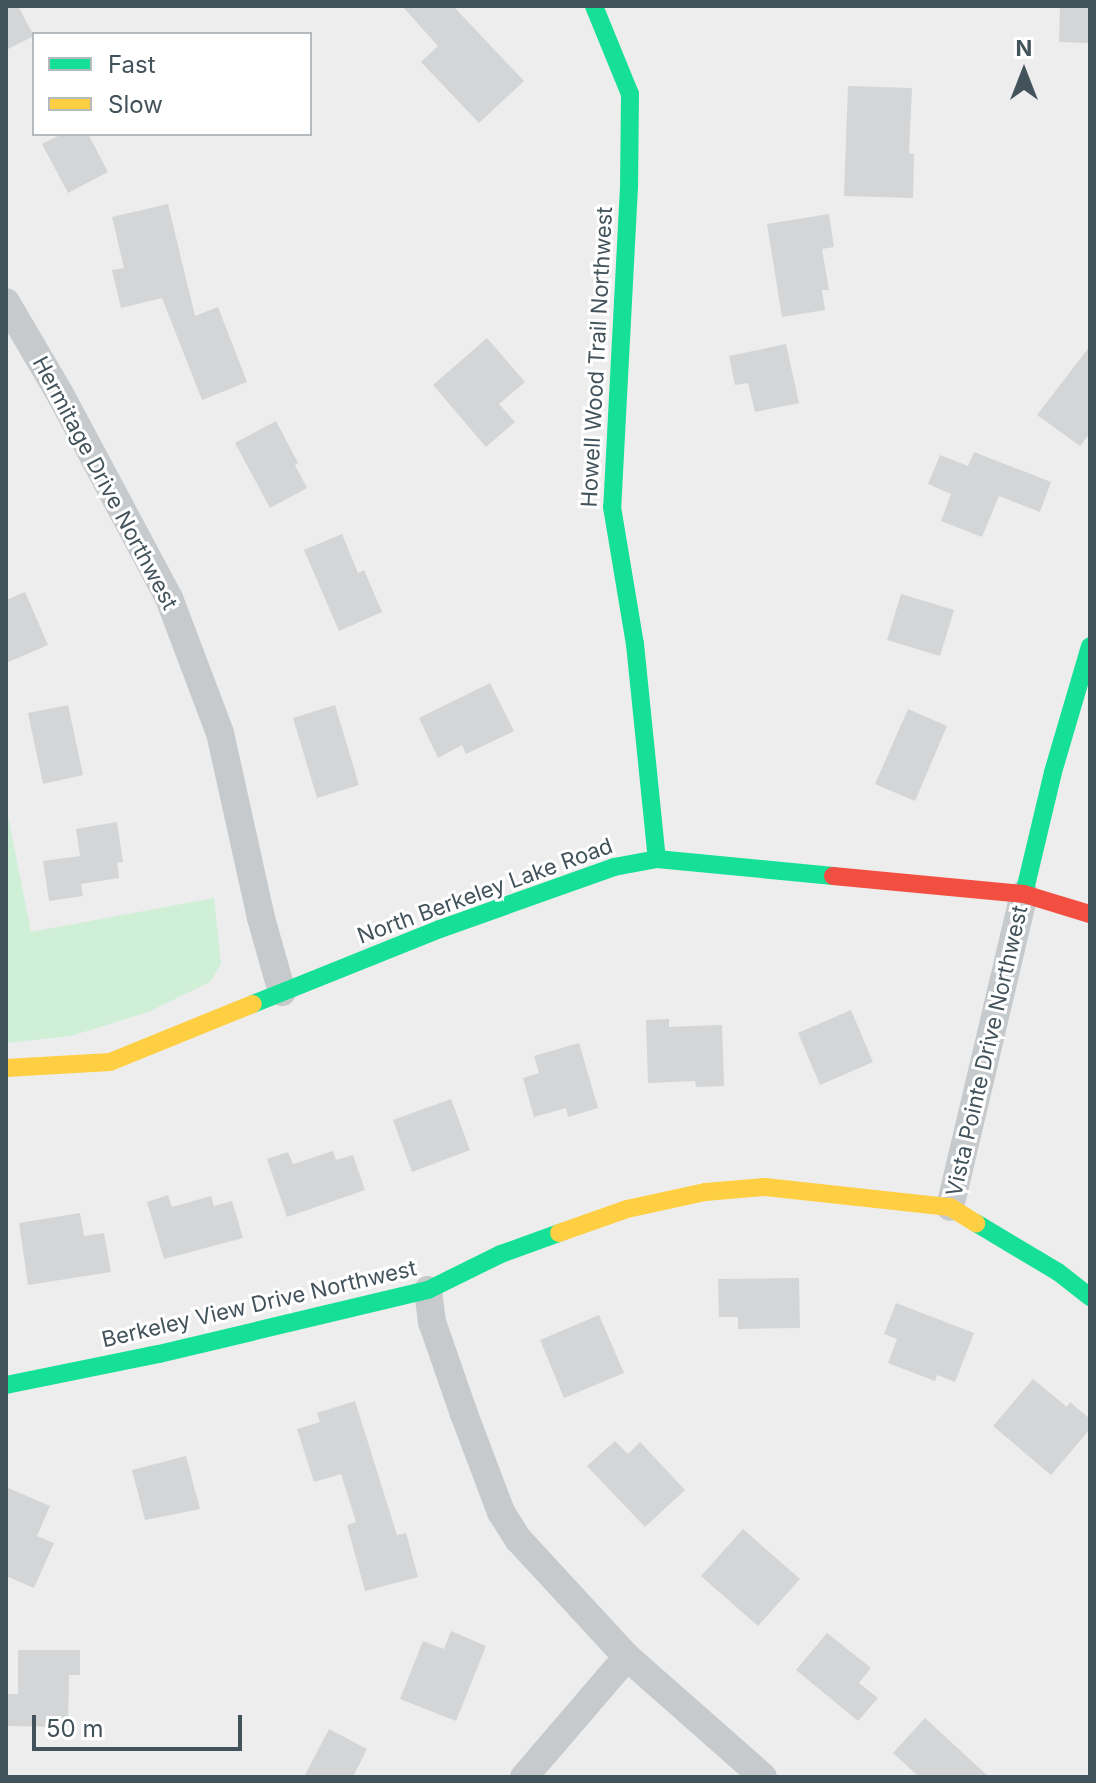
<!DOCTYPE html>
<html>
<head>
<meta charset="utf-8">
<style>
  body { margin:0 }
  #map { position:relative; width:1096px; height:1783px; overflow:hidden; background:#eeeded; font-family:Inter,sans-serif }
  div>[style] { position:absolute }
  .green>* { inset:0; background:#cfefd6 }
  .building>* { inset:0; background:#d4d5d6 }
  .street>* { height:28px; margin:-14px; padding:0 14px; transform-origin:14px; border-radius:14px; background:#c7cacc }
  .fast>* { height:18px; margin:-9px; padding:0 9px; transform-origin:9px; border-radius:9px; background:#16e098 }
  .slow>* { height:18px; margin:-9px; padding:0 9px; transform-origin:9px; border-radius:9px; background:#ffcf43 }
  .jam>* { height:18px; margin:-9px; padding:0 9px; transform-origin:9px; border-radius:9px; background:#f24e42 }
  span { translate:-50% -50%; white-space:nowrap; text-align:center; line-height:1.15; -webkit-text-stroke:6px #fff; paint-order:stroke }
  .street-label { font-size:22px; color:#43535b }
  .frame { position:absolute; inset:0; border:8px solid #43535b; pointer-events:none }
  .legend { position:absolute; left:32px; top:32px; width:280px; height:104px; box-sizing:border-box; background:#fff; border:2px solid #b4babd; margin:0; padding:10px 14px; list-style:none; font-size:24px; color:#43535b }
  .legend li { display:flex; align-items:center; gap:16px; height:40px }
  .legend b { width:40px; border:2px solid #b4babd }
  .north { position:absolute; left:984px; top:32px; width:80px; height:80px; -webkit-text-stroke:6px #fff; paint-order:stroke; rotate:0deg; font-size:22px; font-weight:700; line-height:32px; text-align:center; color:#43535b }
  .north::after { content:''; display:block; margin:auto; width:28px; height:36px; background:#43535b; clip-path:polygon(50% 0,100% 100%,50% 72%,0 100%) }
  .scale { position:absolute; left:32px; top:1715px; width:210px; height:36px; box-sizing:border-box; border:4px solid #43535b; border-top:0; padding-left:10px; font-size:24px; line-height:28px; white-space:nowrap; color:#43535b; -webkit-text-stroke:6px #fff; paint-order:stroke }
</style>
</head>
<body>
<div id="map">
  <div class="green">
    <i style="clip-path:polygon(6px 806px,31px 932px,214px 898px,221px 964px,210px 982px,148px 1012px,71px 1036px,6px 1043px)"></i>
  </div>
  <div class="building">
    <i style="clip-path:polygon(6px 6px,18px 6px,34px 36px,6px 50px)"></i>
    <i style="clip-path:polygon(402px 6px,453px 6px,524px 81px,479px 123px,421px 62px,438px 46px)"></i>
    <i style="clip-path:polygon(1060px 6px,1090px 6px,1090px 43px,1059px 42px)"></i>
    <i style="clip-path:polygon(848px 86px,912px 88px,909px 153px,914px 154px,913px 198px,844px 196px)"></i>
    <i style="clip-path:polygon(62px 134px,88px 134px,108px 172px,68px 193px,42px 144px)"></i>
    <i style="clip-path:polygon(168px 204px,195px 316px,218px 307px,247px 382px,202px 400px,162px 298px,121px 308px,112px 270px,124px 268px,112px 217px)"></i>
    <i style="clip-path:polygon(829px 214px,834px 247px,822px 249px,829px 290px,822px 290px,825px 310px,782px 317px,767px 224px)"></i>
    <i style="clip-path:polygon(487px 338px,525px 382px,499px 404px,515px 422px,486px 447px,433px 385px)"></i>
    <i style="clip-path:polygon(786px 344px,799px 403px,755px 412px,748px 383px,735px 385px,729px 356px)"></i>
    <i style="clip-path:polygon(1090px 346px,1090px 433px,1080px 446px,1037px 415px)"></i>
    <i style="clip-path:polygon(276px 421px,298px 463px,295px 465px,307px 488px,270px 508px,235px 443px)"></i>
    <i style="clip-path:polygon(974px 452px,1051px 482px,1040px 512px,999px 496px,982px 537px,941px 521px,951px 494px,928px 484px,940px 455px,968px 466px)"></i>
    <i style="clip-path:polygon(342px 534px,358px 573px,364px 570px,382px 612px,339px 631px,304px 550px)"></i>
    <i style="clip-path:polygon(25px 592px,48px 645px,6px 663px,6px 600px)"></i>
    <i style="clip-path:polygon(901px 594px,954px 610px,940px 656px,887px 640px)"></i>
    <i style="clip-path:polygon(490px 683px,514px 731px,466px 754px,462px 745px,438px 758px,419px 718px)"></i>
    <i style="clip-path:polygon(68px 705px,83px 775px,43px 784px,28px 713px)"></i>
    <i style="clip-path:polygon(335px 705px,359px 785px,317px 798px,293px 718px)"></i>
    <i style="clip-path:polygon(908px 709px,947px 726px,915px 801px,875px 784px)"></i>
    <i style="clip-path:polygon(117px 822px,123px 862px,117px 863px,119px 878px,81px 884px,83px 896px,49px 901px,43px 861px,80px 856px,76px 829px)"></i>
    <i style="clip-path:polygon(851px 1010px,873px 1062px,820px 1085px,798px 1033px)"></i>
    <i style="clip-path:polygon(669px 1019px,669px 1027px,722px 1025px,724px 1086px,696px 1087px,695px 1081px,648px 1083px,646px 1020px)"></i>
    <i style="clip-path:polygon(579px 1043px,598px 1108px,568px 1117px,566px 1108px,534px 1117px,523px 1078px,539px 1073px,534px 1056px)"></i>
    <i style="clip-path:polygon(451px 1099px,470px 1150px,412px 1172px,393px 1120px)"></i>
    <i style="clip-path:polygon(333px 1151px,336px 1160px,353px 1155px,365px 1190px,287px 1217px,267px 1159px,288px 1152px,293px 1164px)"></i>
    <i style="clip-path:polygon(168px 1195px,172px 1207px,211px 1196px,214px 1206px,232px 1201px,243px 1238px,164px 1259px,147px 1202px)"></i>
    <i style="clip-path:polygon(80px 1213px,84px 1236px,104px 1233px,111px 1272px,28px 1285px,19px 1223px)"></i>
    <i style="clip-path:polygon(799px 1278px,800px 1328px,738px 1329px,738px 1317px,719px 1317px,718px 1279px)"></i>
    <i style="clip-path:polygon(896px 1303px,974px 1333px,955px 1382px,937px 1375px,935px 1381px,888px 1363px,897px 1339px,884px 1334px)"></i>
    <i style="clip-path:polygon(599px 1315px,624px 1373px,564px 1398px,540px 1340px)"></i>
    <i style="clip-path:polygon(1033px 1379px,1067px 1407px,1070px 1402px,1090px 1419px,1090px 1429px,1051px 1475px,993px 1426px)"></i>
    <i style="clip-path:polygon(355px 1401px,397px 1535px,406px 1533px,418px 1577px,365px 1591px,347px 1525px,356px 1522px,341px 1474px,314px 1482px,297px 1429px,320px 1422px,317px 1413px)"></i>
    <i style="clip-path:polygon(615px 1441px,628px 1454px,640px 1442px,685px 1490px,645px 1527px,587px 1466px)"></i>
    <i style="clip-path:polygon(186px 1456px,200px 1509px,145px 1520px,132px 1470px)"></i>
    <i style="clip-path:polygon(6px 1487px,50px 1506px,37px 1536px,54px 1543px,34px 1588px,6px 1576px)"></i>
    <i style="clip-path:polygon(743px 1529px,800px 1579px,758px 1626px,701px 1576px)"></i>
    <i style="clip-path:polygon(451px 1631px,486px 1646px,456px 1721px,400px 1699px,423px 1641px,444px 1649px)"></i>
    <i style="clip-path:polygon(827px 1633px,871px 1668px,859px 1683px,878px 1698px,858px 1721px,796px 1670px)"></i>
    <i style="clip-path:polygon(18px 1650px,80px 1650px,80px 1675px,69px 1675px,68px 1727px,8px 1726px,8px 1694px,18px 1694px)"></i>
    <i style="clip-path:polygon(925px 1718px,989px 1777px,919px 1777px,893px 1753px)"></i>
    <i style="clip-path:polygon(329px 1729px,367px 1749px,353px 1777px,304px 1777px)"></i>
  </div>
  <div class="street">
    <i style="left:6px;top:302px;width:107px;rotate:59.6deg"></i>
    <i style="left:60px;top:394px;width:231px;rotate:61.9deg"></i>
    <i style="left:169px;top:598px;width:144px;rotate:69.3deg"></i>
    <i style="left:220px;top:733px;width:189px;rotate:77.5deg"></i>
    <i style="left:261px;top:918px;width:77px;rotate:74.2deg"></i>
    <i style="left:950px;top:1207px;width:322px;rotate:-76.7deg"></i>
    <i style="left:428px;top:1290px;width:32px;rotate:83deg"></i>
    <i style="left:432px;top:1322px;width:97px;rotate:70.8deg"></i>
    <i style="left:464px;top:1414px;width:105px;rotate:69.3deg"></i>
    <i style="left:501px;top:1512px;width:32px;rotate:58deg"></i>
    <i style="left:518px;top:1539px;width:161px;rotate:47.3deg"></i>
    <i style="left:627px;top:1657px;width:181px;rotate:41.4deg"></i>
    <i style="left:524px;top:1777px;width:158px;rotate:-49.4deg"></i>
  </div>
  <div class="fast">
    <i style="left:594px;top:6px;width:95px;rotate:67.8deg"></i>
    <i style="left:630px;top:94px;width:93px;rotate:90.6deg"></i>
    <i style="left:629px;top:187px;width:320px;rotate:93deg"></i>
    <i style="left:612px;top:507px;width:139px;rotate:80.5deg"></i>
    <i style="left:635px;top:644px;width:216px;rotate:84.2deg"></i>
    <i style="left:1024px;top:894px;width:125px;rotate:-76.6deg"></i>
    <i style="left:1053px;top:772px;width:131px;rotate:-73.6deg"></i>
    <i style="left:253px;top:1004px;width:201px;rotate:-21.9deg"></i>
    <i style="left:440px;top:929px;width:185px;rotate:-19.6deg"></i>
    <i style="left:614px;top:867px;width:44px;rotate:-10.5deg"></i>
    <i style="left:657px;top:859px;width:177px;rotate:5.5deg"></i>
    <i style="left:976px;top:1223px;width:96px;rotate:30.9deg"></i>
    <i style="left:1058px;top:1272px;width:41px;rotate:38deg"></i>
    <i style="left:6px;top:1385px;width:156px;rotate:-11.5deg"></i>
    <i style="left:159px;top:1354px;width:277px;rotate:-13.4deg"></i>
    <i style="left:428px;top:1290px;width:81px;rotate:-26.3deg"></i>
    <i style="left:501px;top:1254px;width:62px;rotate:-19.9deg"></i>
  </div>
  <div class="slow">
    <i style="left:6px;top:1068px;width:104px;rotate:-3.3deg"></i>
    <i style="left:110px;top:1062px;width:154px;rotate:-22.1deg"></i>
    <i style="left:559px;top:1233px;width:72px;rotate:-19.4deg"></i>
    <i style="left:627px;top:1209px;width:80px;rotate:-12.3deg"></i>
    <i style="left:705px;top:1192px;width:60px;rotate:-4.8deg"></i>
    <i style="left:765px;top:1187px;width:186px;rotate:6.2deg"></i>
    <i style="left:950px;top:1207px;width:31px;rotate:32deg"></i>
  </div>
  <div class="jam">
    <i style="left:833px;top:876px;width:192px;rotate:5.4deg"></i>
    <i style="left:1024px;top:894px;width:69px;rotate:16.9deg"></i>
  </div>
  <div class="street-label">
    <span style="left:597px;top:357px;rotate:-87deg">Howell Wood Trail Northwest</span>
    <span style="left:105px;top:483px;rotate:62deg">Hermitage Drive Northwest</span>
    <span style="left:485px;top:891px;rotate:-20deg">North Berkeley Lake Road</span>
    <span style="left:987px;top:1051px;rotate:-77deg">Vista Pointe Drive Northwest</span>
    <span style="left:259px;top:1304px;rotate:-13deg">Berkeley View Drive Northwest</span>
  </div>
  <div class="frame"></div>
  <ul class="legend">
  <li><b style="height:10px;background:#16e098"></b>Fast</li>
  <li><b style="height:10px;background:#ffcf43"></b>Slow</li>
  </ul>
  <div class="north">N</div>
  <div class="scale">50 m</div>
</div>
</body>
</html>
